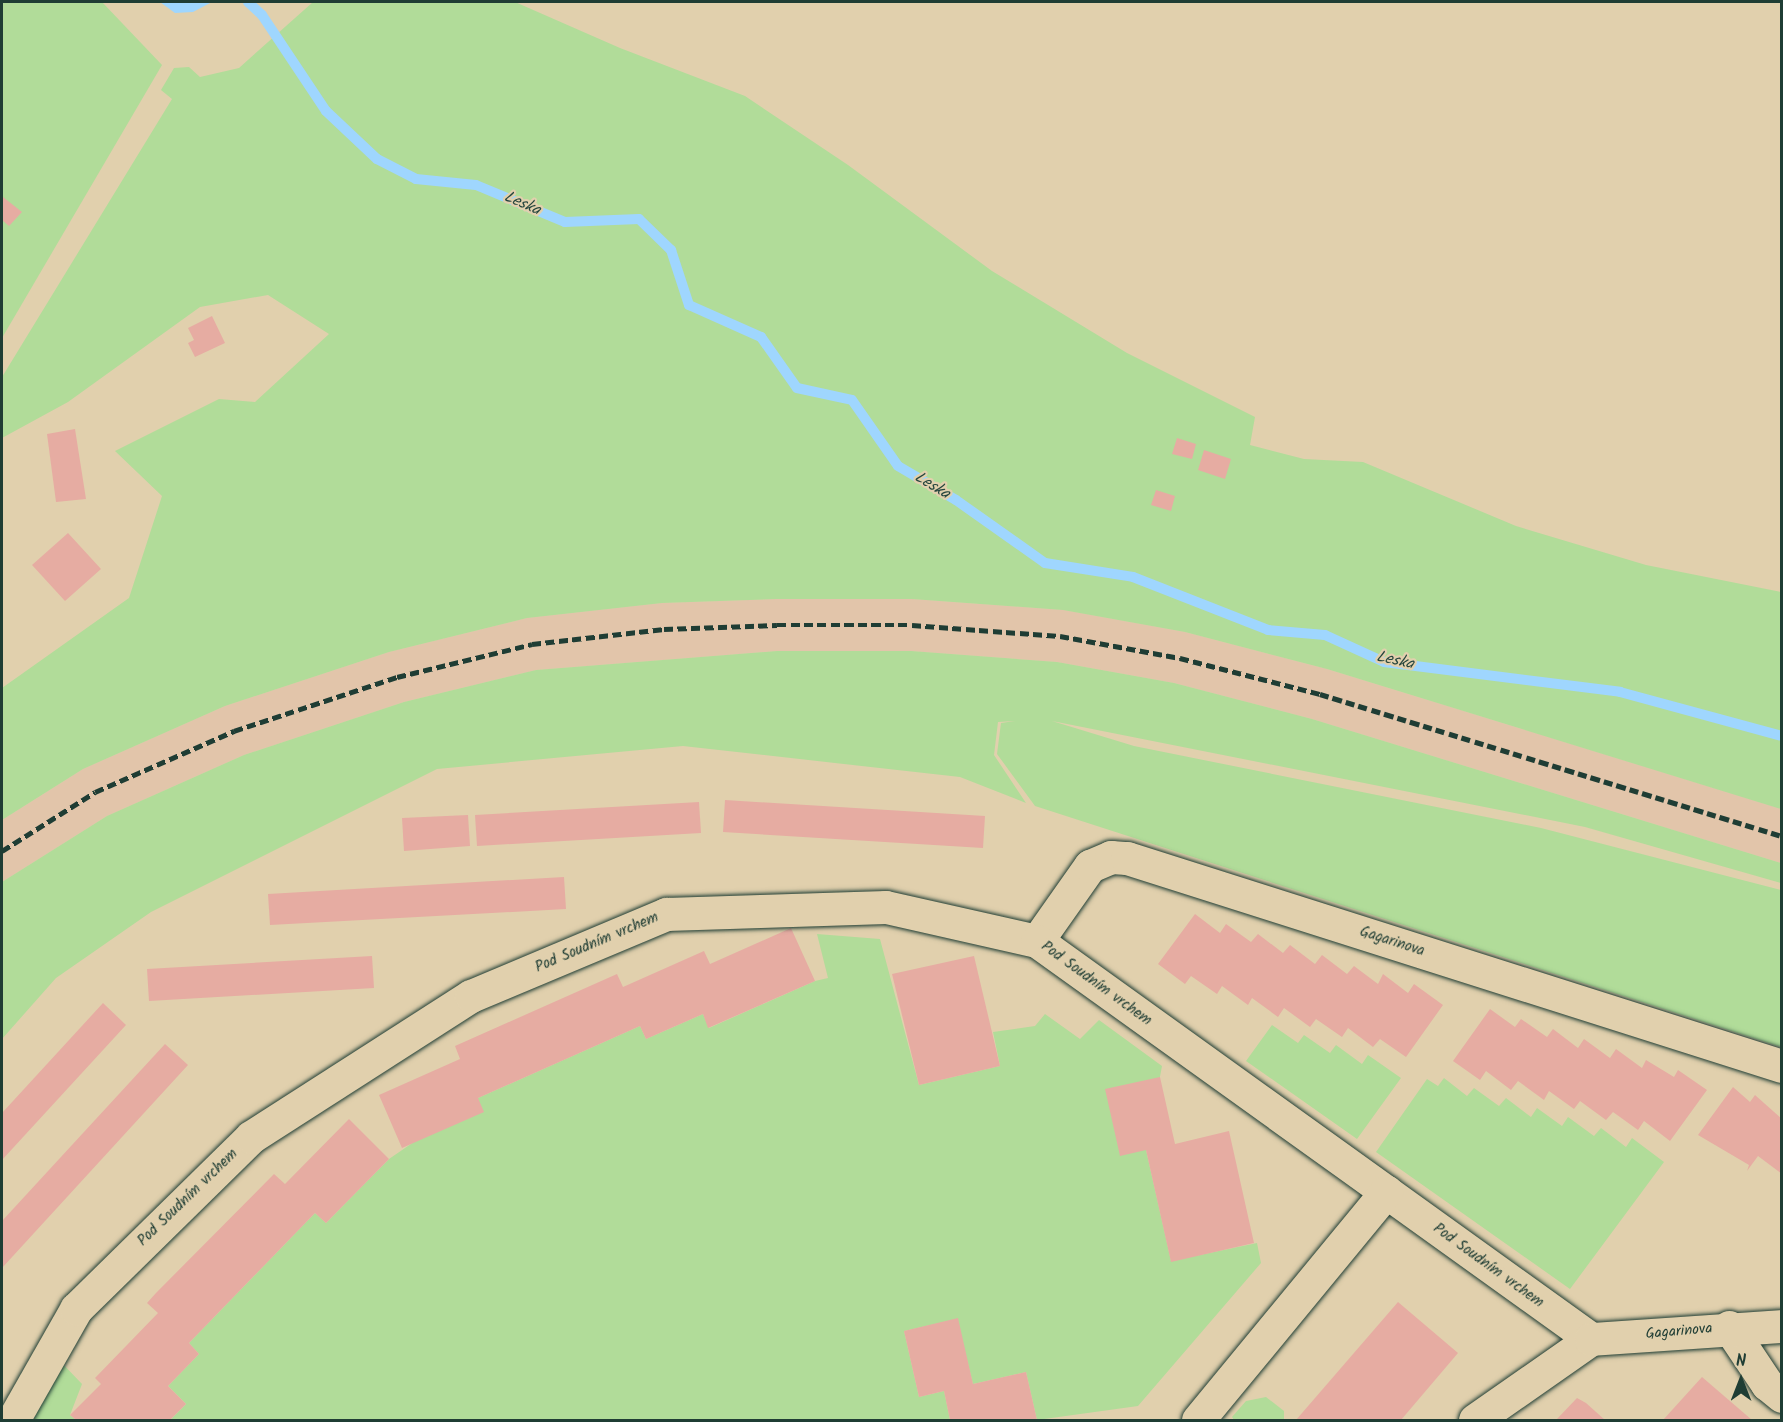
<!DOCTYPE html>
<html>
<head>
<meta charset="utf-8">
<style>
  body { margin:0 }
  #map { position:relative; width:1783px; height:1422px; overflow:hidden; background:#e1d0ad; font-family:Kalam,sans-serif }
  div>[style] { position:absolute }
  .built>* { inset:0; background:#e2c5aa }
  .green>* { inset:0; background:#b1dc99 }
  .water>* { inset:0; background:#9fd6fe }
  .stream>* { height:10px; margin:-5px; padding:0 5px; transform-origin:5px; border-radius:5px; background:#9fd6fe }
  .building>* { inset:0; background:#e6aca2 }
  .roads { filter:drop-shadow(0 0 2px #1f3d34) drop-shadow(0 0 2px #1f3d34) }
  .street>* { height:33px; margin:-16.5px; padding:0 16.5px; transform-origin:16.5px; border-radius:16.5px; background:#e1d0ad }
  .rail>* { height:4.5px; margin-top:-2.25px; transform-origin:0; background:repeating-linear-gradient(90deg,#1f3d34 0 9px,transparent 0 13.5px) }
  span { translate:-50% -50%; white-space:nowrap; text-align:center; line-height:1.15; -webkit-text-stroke:4.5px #e1d0ad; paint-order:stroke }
  .street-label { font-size:15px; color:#1f3d34 }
  .water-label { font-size:16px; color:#25453e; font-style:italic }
  .frame { position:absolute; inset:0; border:3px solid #1f3d34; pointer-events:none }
  .north { position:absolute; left:1711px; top:1350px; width:60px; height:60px; -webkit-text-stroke:4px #e1d0ad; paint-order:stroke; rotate:0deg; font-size:16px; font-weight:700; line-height:24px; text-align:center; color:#1f3d34 }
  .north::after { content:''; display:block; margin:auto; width:21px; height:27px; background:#1f3d34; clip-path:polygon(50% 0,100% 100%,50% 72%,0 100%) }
</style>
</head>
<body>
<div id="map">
  <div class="built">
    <i style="clip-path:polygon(776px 599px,912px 599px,1064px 610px,1185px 632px,1327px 669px,1782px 809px,1781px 863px,1312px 719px,1174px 683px,1057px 662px,911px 651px,777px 651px,536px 670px,404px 702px,244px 755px,107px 816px,2px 882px,2px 820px,83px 769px,225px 706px,389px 652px,527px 618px,662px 603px)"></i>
  </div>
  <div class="green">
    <i style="clip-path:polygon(2px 2px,102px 2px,162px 65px,2px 338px)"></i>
    <i style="clip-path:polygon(313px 2px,515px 2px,620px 48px,745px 96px,848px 165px,992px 271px,1127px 353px,1255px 417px,1250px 445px,1304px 459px,1363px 462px,1516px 526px,1646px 565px,1781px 592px,1781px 809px,1327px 669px,1185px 632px,1063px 610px,912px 599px,776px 599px,662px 603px,527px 618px,389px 652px,225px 706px,83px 769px,2px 820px,2px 688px,129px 598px,162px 496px,115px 451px,219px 399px,255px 402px,329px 334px,268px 295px,200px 307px,68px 402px,2px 438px,2px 377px,172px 99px,161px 90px,174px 68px,189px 67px,200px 77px,239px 68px)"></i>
    <i style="clip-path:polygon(777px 651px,911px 651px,1057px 662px,1174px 683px,1312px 719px,1781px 863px,1781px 883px,1585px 827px,1052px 721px,1134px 746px,1541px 828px,1781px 890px,1781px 1047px,1035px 806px,997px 754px,1001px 723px,1015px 721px,998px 722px,994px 755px,1026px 803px,960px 777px,683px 746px,437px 769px,151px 912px,56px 978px,2px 1039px,2px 882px,107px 816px,244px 755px,404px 702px,536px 670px)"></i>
    <i style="clip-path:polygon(817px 934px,880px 939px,919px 1085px,1000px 1066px,993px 1032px,1035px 1026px,1045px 1014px,1080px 1039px,1099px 1020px,1162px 1066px,1146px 1150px,1171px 1261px,1257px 1243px,1261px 1263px,1138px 1406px,1037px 1420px,1026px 1372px,973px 1384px,957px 1319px,904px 1331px,919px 1397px,944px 1391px,950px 1420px,170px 1420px,186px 1404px,168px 1386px,199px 1354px,189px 1343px,315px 1213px,326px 1223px,389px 1159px,478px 1098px,640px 1026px,646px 1039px,703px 1014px,709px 1028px,815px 981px,828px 978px)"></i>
    <i style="clip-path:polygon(1272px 1025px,1298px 1043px,1304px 1035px,1330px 1053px,1336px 1045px,1362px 1064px,1368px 1055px,1401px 1078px,1357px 1139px,1246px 1061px)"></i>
    <i style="clip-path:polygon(1444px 1078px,1467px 1096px,1474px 1088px,1499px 1106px,1506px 1098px,1531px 1117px,1537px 1108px,1562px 1126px,1568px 1117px,1594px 1136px,1601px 1128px,1626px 1147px,1632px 1138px,1664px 1162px,1570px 1289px,1376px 1152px,1427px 1079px,1438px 1086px)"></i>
    <i style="clip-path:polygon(58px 1359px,82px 1384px,70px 1415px,76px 1420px,24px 1420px)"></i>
    <i style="clip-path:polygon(1266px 1397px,1284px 1411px,1284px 1420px,1234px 1420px,1232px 1417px,1246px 1401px)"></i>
  </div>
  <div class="water">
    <i style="clip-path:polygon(160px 2px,212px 2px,193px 12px,175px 13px)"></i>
  </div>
  <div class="stream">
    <i style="left:248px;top:2px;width:19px;rotate:43deg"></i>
    <i style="left:262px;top:15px;width:115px;rotate:56.3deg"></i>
    <i style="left:326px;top:111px;width:70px;rotate:43.3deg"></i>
    <i style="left:377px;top:159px;width:44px;rotate:27.1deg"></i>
    <i style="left:416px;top:179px;width:60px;rotate:5.7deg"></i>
    <i style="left:476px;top:185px;width:96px;rotate:22.6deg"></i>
    <i style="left:565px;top:222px;width:74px;rotate:-2.3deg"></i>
    <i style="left:639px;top:219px;width:45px;rotate:44.1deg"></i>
    <i style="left:671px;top:250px;width:58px;rotate:71.9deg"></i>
    <i style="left:689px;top:305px;width:79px;rotate:24deg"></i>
    <i style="left:761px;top:337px;width:62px;rotate:54.8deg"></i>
    <i style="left:797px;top:388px;width:56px;rotate:12.3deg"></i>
    <i style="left:852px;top:400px;width:80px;rotate:55.1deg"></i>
    <i style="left:898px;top:466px;width:67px;rotate:30.4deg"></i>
    <i style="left:956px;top:500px;width:109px;rotate:35.3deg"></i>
    <i style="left:1045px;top:563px;width:89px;rotate:9deg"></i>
    <i style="left:1133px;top:577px;width:145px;rotate:21.4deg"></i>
    <i style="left:1268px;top:630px;width:57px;rotate:5deg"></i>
    <i style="left:1325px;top:635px;width:65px;rotate:24.6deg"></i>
    <i style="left:1384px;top:662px;width:238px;rotate:7.2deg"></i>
    <i style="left:1620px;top:692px;width:168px;rotate:15.2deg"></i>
  </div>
  <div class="building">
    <i style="clip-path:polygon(3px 197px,22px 212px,9px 226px,2px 220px)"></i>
    <i style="clip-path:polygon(212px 316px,225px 343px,195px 357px,188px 343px,194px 340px,188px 328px)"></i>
    <i style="clip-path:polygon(75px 429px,86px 499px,56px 502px,47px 434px)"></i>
    <i style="clip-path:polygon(1177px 438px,1196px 444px,1192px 459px,1172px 454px)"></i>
    <i style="clip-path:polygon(1204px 450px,1231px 459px,1225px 479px,1198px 470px)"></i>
    <i style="clip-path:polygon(1156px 490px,1175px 496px,1171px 511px,1151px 505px)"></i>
    <i style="clip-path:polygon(68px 533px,101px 569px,65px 601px,32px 565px)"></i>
    <i style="clip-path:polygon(725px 800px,985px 816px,983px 848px,723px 832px)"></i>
    <i style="clip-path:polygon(699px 802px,701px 833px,477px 846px,475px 815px)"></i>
    <i style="clip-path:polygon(468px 815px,470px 846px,404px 851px,402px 818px)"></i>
    <i style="clip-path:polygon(564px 877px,566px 909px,270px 925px,268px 894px)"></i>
    <i style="clip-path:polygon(1195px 914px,1220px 933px,1226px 924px,1251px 942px,1258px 934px,1283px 953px,1290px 945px,1315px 964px,1322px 955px,1347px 974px,1354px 966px,1378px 984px,1383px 974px,1408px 993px,1414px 984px,1443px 1005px,1406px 1057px,1380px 1039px,1373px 1047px,1348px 1028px,1342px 1037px,1316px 1019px,1310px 1027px,1284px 1008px,1278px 1017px,1252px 998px,1248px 1005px,1222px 986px,1217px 994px,1191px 976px,1185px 984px,1158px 964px)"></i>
    <i style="clip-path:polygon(791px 928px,815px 981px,708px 1028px,703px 1014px,646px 1039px,640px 1026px,478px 1098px,484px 1112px,402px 1148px,379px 1095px,460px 1059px,455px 1046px,617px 974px,623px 987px,704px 951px,710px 964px)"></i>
    <i style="clip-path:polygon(372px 956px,374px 988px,149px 1001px,147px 969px)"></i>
    <i style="clip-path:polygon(974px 956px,1000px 1066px,919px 1085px,892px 974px)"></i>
    <i style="clip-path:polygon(103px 1003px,126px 1025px,2px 1160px,2px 1113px)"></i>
    <i style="clip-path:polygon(1490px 1009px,1515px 1027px,1521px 1019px,1547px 1037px,1553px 1029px,1578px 1048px,1584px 1039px,1610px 1058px,1616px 1049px,1642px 1068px,1646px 1060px,1674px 1077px,1678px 1070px,1707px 1090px,1670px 1141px,1644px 1121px,1638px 1130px,1613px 1112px,1606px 1120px,1580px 1101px,1574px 1109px,1549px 1091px,1544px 1100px,1518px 1081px,1511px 1090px,1486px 1071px,1480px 1080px,1453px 1061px)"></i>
    <i style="clip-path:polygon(165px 1044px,188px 1065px,2px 1268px,2px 1221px)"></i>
    <i style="clip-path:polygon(1160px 1077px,1175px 1144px,1229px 1131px,1254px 1243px,1171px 1262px,1146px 1150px,1120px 1156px,1105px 1089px)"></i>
    <i style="clip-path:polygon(1733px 1087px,1750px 1102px,1755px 1095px,1782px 1119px,1782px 1174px,1758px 1156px,1747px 1171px,1749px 1165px,1698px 1135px)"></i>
    <i style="clip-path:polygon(349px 1119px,389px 1159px,326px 1223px,315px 1213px,189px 1343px,199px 1354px,168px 1386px,186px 1404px,170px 1420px,76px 1420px,70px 1415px,101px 1384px,95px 1378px,158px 1313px,147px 1303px,156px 1293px,274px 1174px,285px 1184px)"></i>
    <i style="clip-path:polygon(1398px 1302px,1458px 1353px,1401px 1420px,1296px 1420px)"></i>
    <i style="clip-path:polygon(958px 1318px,973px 1384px,1026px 1372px,1037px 1420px,950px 1420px,944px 1391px,919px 1397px,904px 1331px)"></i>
    <i style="clip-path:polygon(1702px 1377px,1752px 1420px,1663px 1420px)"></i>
    <i style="clip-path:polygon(1577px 1398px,1586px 1403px,1605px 1420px,1556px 1420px)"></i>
  </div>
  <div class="roads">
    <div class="street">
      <i style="left:1037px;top:941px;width:92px;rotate:-54.8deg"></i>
      <i style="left:1090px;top:866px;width:23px;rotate:-23deg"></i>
      <i style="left:1111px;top:857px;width:16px;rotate:4deg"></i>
      <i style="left:1127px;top:858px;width:687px;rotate:17.62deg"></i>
      <i style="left:1729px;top:1327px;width:69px;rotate:56.3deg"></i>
      <i style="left:1767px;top:1384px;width:19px;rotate:39deg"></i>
      <i style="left:13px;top:1420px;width:128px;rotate:-60.4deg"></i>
      <i style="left:76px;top:1309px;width:245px;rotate:-44.5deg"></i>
      <i style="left:251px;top:1137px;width:261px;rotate:-32.7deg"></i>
      <i style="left:471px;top:996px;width:212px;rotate:-22.8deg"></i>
      <i style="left:666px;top:914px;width:220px;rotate:-1.8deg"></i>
      <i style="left:886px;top:907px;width:155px;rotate:12.7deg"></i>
      <i style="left:1037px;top:941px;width:682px;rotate:35.69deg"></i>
      <i style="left:1198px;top:1420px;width:296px;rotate:-50.5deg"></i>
      <i style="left:1475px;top:1420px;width:141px;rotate:-34.9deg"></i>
      <i style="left:1591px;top:1339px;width:191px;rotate:-3.9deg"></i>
    </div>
  </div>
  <div class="rail">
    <i style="left:2px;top:851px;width:110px;rotate:-32.4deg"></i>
    <i style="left:95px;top:792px;width:152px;rotate:-23.7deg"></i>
    <i style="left:234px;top:731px;width:172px;rotate:-18.3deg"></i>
    <i style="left:397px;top:677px;width:139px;rotate:-13.7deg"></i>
    <i style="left:532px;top:644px;width:133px;rotate:-6.5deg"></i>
    <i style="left:664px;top:629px;width:113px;rotate:-2deg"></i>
    <i style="left:777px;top:625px;width:135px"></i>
    <i style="left:912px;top:625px;width:148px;rotate:4.3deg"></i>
    <i style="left:1060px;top:636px;width:122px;rotate:10.4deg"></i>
    <i style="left:1180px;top:658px;width:145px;rotate:14.4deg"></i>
    <i style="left:1320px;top:694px;width:483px;rotate:17.1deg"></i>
  </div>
  <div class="street-label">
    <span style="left:1392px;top:942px;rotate:18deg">Gagarinova</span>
    <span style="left:597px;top:943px;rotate:-23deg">Pod Soudním vrchem</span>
    <span style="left:1096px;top:984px;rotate:36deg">Pod Soudním vrchem</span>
    <span style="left:188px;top:1198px;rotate:-44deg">Pod Soudním vrchem</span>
    <span style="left:1488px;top:1266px;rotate:36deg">Pod Soudním vrchem</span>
    <span style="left:1679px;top:1332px;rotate:-5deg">Gagarinova</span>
  </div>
  <div class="water-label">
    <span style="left:522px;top:204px;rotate:23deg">Leska</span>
    <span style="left:932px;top:486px;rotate:31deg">Leska</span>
    <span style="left:1395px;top:661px;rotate:12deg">Leska</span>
  </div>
  <div class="frame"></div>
  <div class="north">N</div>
</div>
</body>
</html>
